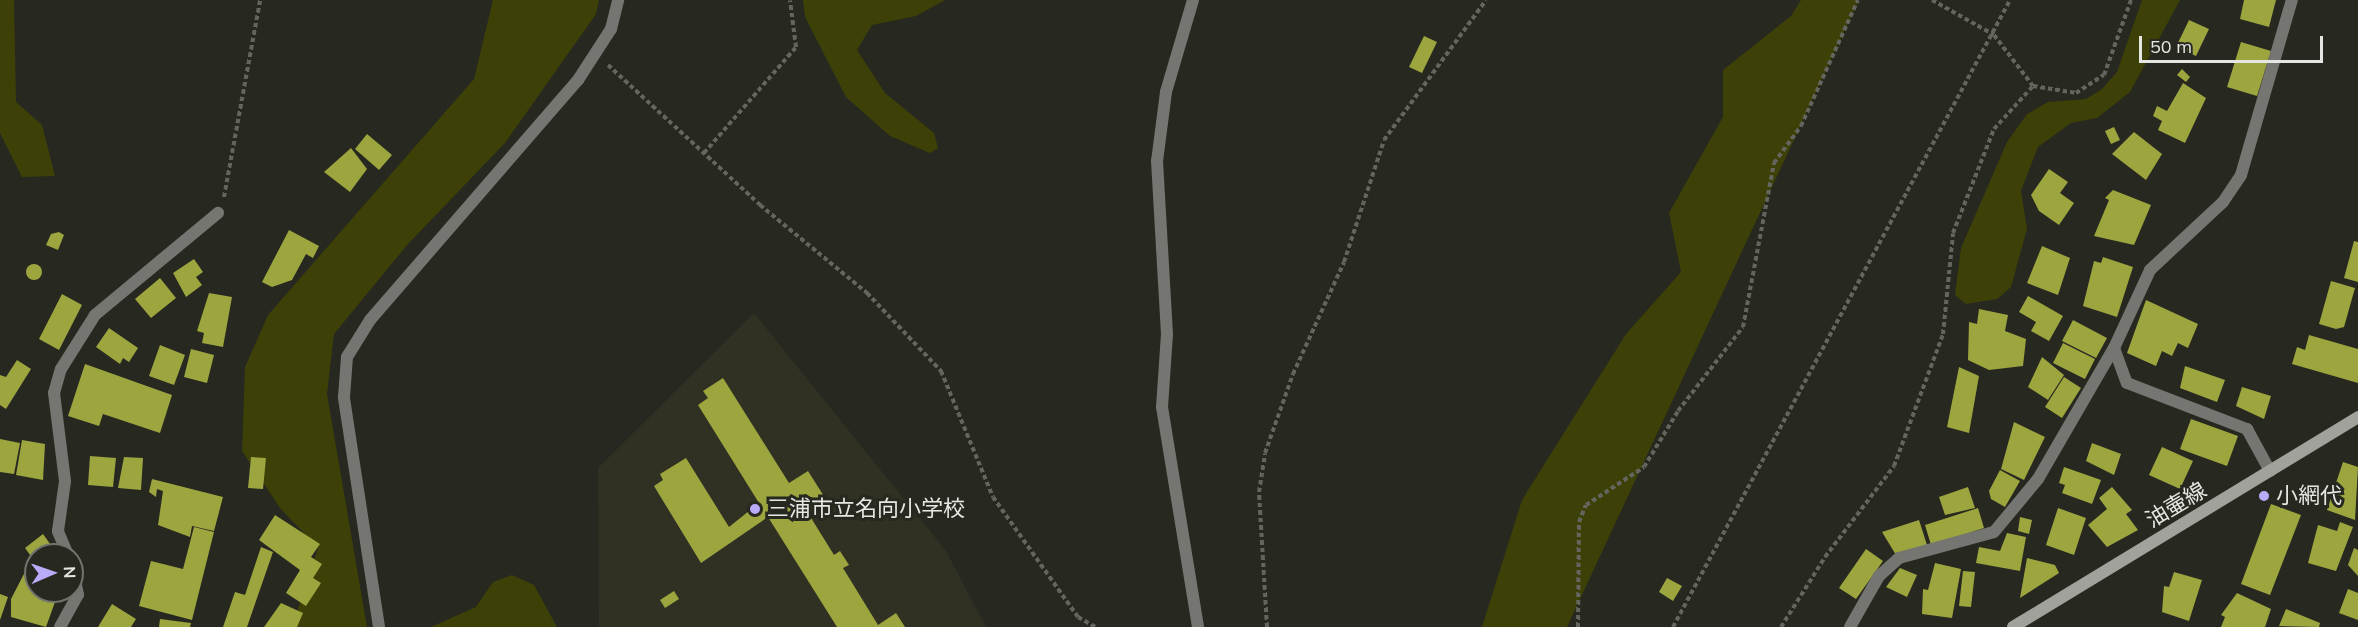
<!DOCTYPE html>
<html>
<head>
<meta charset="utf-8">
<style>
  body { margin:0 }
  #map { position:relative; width:2358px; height:627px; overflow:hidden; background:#272820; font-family:Mulish,"Noto Sans JP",sans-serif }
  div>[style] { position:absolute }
  .built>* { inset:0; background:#303123 }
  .green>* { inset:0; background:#3d4007 }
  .building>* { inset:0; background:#9da53e }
  .round { border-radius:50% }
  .path>* { height:4px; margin-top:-2px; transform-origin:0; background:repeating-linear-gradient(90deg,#64655e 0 4.5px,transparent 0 7.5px) }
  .street>* { height:12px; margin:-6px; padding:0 6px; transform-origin:6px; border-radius:6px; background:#757571 }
  .secondary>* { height:12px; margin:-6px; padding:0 6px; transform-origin:6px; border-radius:6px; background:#a1a29b }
  .dots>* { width:16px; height:16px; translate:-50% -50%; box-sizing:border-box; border:3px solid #272820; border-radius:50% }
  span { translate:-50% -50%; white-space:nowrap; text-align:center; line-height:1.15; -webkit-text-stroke:6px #272820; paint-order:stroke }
  .poi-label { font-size:22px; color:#e6e7e2 }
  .left { translate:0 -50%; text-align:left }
  .street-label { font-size:22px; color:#e6e7e2 }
  .north { position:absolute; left:24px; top:543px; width:60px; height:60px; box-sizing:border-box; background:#272820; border:2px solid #73746e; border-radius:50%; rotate:88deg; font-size:16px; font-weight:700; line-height:24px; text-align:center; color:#e6e7e2 }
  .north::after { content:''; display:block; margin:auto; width:21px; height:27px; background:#baaaf7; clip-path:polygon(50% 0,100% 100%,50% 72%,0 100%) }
  .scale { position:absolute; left:2139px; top:36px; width:184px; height:27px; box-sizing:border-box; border:3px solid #e6e7e2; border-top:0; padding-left:8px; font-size:18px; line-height:21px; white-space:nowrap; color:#e6e7e2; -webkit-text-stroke:4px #272820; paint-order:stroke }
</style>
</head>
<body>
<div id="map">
  <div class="built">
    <i style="clip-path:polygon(754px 313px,946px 551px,986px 627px,599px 627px,598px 468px)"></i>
  </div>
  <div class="green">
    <i style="clip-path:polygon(0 0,14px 0,16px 102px,42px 125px,55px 176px,22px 177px,0 133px)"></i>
    <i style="clip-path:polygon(493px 0,599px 0,596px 14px,505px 143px,408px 244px,334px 334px,327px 394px,367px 627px,292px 627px,318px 548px,280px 508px,242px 451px,245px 367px,268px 315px,474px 79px)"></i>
    <i style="clip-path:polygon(803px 0,945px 0,916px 16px,872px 25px,857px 50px,885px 93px,934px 133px,938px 148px,930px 153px,890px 136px,846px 97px,805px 17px)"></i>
    <i style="clip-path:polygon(1801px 0,1859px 0,1567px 627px,1482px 627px,1522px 500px,1626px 334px,1681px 272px,1669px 213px,1723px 117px,1723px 70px,1791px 16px)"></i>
    <i style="clip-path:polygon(2142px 0,2180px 0,2130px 92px,2097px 118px,2071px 123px,2038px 147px,2021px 191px,2027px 229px,2011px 287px,1997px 299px,1966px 304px,1955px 295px,1961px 248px,2007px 142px,2027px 114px,2048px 102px,2086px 99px,2102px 89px,2117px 72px)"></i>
    <i style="clip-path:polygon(512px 575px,534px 585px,557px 627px,431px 627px,476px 607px,493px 582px)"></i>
  </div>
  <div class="building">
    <i style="clip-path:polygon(2244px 0,2276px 0,2269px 27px,2240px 19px)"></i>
    <i style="clip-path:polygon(2189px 20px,2209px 29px,2196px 56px,2176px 47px)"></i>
    <i style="clip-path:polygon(1424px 36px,1437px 42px,1422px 73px,1409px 67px)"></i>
    <i style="clip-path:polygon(2241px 42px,2271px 51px,2257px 96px,2227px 87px)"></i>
    <i style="clip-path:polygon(2182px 69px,2190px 77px,2186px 82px,2177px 75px)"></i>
    <i style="clip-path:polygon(2183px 83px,2206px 98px,2185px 143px,2158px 130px,2162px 121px,2153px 116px,2157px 106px,2167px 111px)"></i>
    <i style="clip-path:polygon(2114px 127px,2120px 140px,2111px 144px,2105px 131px)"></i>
    <i style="clip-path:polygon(2134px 132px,2162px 154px,2146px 180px,2112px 154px)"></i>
    <i style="clip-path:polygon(367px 134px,392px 155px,379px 170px,355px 149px)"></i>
    <i style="clip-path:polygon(351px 148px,367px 169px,350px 192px,324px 172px)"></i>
    <i style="clip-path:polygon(2049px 169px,2068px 182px,2060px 193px,2074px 203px,2059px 225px,2039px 211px,2031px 195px)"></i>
    <i style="clip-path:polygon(2113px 190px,2151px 205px,2134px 245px,2094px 236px,2109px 200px,2105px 198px)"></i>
    <i style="clip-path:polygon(289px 230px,319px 246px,313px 258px,306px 254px,292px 280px,272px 287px,262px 282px)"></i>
    <i style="clip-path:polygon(59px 232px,64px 235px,58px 250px,46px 245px,51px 234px)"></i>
    <i style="clip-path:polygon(2354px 241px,2358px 242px,2358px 282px,2344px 278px)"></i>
    <i style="clip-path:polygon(2042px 246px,2070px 258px,2058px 295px,2027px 283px)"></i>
    <i style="clip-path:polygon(2103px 257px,2133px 267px,2117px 317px,2083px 306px,2094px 261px,2101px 263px)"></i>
    <i style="clip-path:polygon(194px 259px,203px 272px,196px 277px,202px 285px,186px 297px,173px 273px)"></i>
    <i class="round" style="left:26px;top:264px;width:16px;height:16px"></i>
    <i style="clip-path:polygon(160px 278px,176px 298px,151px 318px,135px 299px)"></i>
    <i style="clip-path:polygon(2331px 281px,2355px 288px,2344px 327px,2336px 329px,2319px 324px)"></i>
    <i style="clip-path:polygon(209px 293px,232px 297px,223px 347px,202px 343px,204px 333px,197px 331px)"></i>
    <i style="clip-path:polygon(62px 294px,82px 305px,59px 350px,39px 339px)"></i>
    <i style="clip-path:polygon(2028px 296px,2063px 316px,2049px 341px,2031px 331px,2036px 322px,2019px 312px)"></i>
    <i style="clip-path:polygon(2146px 300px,2198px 324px,2188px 348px,2178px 343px,2172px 356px,2162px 351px,2156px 366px,2127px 353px)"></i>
    <i style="clip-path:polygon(1979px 309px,2008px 315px,2005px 331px,2026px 339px,2023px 366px,1989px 370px,1968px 360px,1969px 322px,1977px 324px)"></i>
    <i style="clip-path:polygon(2073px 320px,2107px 338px,2096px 358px,2062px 341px)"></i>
    <i style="clip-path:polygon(109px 328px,138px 348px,129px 362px,123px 358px,120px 364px,96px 347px)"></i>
    <i style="clip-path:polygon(2309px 335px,2358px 349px,2358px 383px,2292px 364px,2297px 347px,2305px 350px)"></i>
    <i style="clip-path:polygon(2063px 343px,2095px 359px,2085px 379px,2053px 363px)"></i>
    <i style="clip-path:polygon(160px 345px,185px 355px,174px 385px,149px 376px)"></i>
    <i style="clip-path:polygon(191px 349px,214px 355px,207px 383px,184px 377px)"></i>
    <i style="clip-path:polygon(2042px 357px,2064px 375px,2048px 400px,2028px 387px)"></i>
    <i style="clip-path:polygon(17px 360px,31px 369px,6px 409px,0 405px,0 375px,6px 377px)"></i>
    <i style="clip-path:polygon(85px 364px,172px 395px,160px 433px,103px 414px,99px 426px,68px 416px)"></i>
    <i style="clip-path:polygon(2185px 366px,2225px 380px,2217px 402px,2180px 388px)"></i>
    <i style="clip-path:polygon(1959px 367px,1979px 376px,1969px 433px,1947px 427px)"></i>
    <i style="clip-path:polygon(2064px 377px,2081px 388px,2062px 418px,2045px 407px)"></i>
    <i style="clip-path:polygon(723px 378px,789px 483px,808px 471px,827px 501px,808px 513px,834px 555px,840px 551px,849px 565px,843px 568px,878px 625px,896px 613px,905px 627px,837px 627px,768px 517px,701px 563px,654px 486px,663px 480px,660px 474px,686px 458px,729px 527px,759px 503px,698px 405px,708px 398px,703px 391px)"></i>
    <i style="clip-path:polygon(2242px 387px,2271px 396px,2264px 419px,2236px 406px)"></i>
    <i style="clip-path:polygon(2191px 419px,2238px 436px,2227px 466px,2180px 449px)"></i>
    <i style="clip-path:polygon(2014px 422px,2045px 437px,2024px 480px,2001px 469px)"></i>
    <i style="clip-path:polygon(0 439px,20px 443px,14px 474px,0 472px)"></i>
    <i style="clip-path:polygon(22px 440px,45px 444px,43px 480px,16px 475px)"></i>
    <i style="clip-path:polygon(2092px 443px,2121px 454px,2114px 475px,2086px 461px)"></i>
    <i style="clip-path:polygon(2162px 447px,2193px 461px,2180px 489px,2149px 475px)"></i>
    <i style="clip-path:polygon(90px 456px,116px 458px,113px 487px,88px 485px)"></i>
    <i style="clip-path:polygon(124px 457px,143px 458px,141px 490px,118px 488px)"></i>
    <i style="clip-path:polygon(251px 457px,266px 458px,263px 489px,248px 488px)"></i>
    <i style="clip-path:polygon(2343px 462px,2358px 467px,2355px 520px,2327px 510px)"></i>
    <i style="clip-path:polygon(2064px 467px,2101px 480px,2092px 504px,2062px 493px,2065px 485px,2059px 483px)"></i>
    <i style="clip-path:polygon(2000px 470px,2020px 481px,2005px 507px,1991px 499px,1989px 491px)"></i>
    <i style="clip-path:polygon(152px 479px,223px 497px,214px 531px,192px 526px,190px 537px,158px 525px,163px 491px,157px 489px,156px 497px,149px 492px)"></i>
    <i style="clip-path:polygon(1968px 487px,1975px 508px,1945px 515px,1939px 497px)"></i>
    <i style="clip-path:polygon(2112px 487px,2132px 510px,2126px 514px,2138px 530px,2107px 547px,2088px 525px,2107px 509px,2099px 498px)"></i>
    <i style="clip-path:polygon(2271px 504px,2301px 515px,2270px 595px,2241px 584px)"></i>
    <i style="clip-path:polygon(1978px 508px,1984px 528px,1931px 545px,1925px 525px)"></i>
    <i style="clip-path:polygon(2058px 508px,2086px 518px,2074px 555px,2046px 545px)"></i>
    <i style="clip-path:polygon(275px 515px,320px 544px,311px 557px,322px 564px,313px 578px,321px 583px,306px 606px,286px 593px,300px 570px,259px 540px)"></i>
    <i style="clip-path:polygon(2020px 517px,2032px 520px,2029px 534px,2018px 531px)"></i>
    <i style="clip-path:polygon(1919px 520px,1927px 545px,1896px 555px,1882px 532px)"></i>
    <i style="clip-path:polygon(2340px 522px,2353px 527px,2336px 571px,2308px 563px,2318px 525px,2337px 531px)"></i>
    <i style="clip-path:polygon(194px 527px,214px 532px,192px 620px,139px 606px,151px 561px,183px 569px)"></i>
    <i style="clip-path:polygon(2007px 533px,2026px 537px,2020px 571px,1976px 563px,1979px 547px,2000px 551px)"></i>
    <i style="clip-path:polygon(43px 534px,58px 555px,36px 555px,36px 563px,25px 548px)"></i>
    <i style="clip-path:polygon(261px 547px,273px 552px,247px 627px,223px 627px,235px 592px,245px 595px)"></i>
    <i style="clip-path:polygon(2354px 548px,2358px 550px,2358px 576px,2348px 565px)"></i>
    <i style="clip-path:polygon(1866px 549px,1883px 561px,1856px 599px,1839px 588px)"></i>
    <i style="clip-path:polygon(2027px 558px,2055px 565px,2059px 573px,2020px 598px)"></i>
    <i style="clip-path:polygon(1935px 563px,1961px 569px,1952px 618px,1922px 614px,1923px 589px,1928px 590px)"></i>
    <i style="clip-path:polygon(27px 568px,36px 570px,36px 591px,59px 591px,46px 627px,11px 617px,11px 599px)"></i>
    <i style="clip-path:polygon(1900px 568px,1917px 575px,1907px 597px,1886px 587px)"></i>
    <i style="clip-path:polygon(1963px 571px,1975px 572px,1971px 607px,1959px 606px)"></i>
    <i style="clip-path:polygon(2174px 572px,2202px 580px,2189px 621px,2162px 612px,2164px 586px,2169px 587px)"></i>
    <i style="clip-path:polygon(1667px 578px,1682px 586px,1673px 601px,1659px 592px)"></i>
    <i style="clip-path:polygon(2348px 589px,2358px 593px,2358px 620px,2339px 613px)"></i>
    <i style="clip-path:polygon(674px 591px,679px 599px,665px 608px,660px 600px)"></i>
    <i style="clip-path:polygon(2237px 593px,2271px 609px,2265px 627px,2221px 627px,2225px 617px,2221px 615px)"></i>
    <i style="clip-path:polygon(0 594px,8px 597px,0 620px)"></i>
    <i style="clip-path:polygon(281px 603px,303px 613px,297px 627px,264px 627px)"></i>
    <i style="clip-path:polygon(112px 604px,136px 619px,131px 627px,98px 627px)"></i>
    <i style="clip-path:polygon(2286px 609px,2320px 623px,2319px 627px,2279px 626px)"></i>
    <i style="clip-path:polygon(160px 619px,191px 623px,190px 627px,159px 627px)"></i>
  </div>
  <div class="path">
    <i style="left:1932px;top:0;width:71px;rotate:29.4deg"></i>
    <i style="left:1994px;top:35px;width:64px;rotate:52.6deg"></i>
    <i style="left:2033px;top:86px;width:44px;rotate:9.2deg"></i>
    <i style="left:2076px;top:93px;width:33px;rotate:-33deg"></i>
    <i style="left:2104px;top:75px;width:80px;rotate:-70.2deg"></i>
    <i style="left:608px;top:65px;width:207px;rotate:42.6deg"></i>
    <i style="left:760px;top:205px;width:139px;rotate:39.4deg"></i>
    <i style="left:867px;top:293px;width:108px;rotate:46.5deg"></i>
    <i style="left:941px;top:371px;width:136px;rotate:67.6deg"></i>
    <i style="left:993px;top:497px;width:147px;rotate:54.7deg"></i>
    <i style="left:1078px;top:617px;width:20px;rotate:30deg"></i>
    <i style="left:704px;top:153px;width:140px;rotate:-49deg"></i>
    <i style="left:796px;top:47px;width:47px;rotate:-97.3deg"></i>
    <i style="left:224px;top:197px;width:200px;rotate:-79.6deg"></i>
    <i style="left:1267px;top:627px;width:135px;rotate:-93.4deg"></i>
    <i style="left:1259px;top:492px;width:39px;rotate:-81deg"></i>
    <i style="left:1265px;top:453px;width:84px;rotate:-70.5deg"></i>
    <i style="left:1293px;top:374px;width:123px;rotate:-65.5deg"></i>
    <i style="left:1344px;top:262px;width:128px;rotate:-71.8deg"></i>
    <i style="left:1384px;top:140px;width:173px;rotate:-53.9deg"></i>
    <i style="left:1578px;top:627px;width:105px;rotate:-89.5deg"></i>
    <i style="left:1579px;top:522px;width:18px;rotate:-68deg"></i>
    <i style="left:1586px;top:505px;width:69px;rotate:-33.2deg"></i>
    <i style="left:1644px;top:467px;width:66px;rotate:-58.7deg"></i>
    <i style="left:1678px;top:411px;width:106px;rotate:-52.3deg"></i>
    <i style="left:1743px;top:327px;width:167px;rotate:-79.3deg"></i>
    <i style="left:1774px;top:163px;width:46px;rotate:-53.9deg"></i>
    <i style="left:1801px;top:126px;width:138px;rotate:-65.7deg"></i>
    <i style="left:1673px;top:627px;width:712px;rotate:-61.74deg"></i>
    <i style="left:1781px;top:627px;width:83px;rotate:-57.8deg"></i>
    <i style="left:1825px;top:557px;width:114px;rotate:-52.8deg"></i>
    <i style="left:1894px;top:466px;width:141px;rotate:-69.6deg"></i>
    <i style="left:1943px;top:334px;width:101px;rotate:-84.3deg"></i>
    <i style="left:1953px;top:233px;width:112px;rotate:-68.5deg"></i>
    <i style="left:1994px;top:129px;width:58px;rotate:-47.8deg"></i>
  </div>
  <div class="street">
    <i style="left:1193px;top:0;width:96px;rotate:106.4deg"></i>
    <i style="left:1166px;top:92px;width:70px;rotate:97.4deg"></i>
    <i style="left:1157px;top:161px;width:173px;rotate:86.7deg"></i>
    <i style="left:1167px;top:334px;width:73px;rotate:93.9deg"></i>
    <i style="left:1162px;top:407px;width:223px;rotate:80.7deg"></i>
    <i style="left:2114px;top:348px;width:37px;rotate:70deg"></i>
    <i style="left:2127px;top:383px;width:129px;rotate:21deg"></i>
    <i style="left:2247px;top:429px;width:48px;rotate:61.3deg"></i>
    <i style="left:68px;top:555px;width:26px;rotate:-113deg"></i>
    <i style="left:58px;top:531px;width:50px;rotate:-82deg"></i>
    <i style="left:65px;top:481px;width:89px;rotate:-97.1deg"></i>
    <i style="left:54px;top:393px;width:25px;rotate:-74deg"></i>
    <i style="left:61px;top:369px;width:64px;rotate:-57.8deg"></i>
    <i style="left:95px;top:315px;width:160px;rotate:-39.7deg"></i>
    <i style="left:60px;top:627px;width:37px;rotate:-61deg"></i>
    <i style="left:78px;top:595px;width:32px;rotate:-101deg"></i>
    <i style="left:379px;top:627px;width:233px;rotate:-98.7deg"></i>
    <i style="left:344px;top:397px;width:40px;rotate:-85.7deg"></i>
    <i style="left:347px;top:357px;width:44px;rotate:-58.1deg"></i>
    <i style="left:370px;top:320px;width:318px;rotate:-49.1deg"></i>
    <i style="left:578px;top:80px;width:61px;rotate:-57.1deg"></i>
    <i style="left:611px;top:29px;width:30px;rotate:-76deg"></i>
    <i style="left:1850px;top:627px;width:59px;rotate:-60.4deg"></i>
    <i style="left:1879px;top:576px;width:27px;rotate:-42deg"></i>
    <i style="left:1899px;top:558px;width:98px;rotate:-15.3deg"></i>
    <i style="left:1994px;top:532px;width:69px;rotate:-50.3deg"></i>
    <i style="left:2038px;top:479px;width:151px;rotate:-59.9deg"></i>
    <i style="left:2114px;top:348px;width:86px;rotate:-65.2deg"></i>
    <i style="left:2150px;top:270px;width:100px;rotate:-43deg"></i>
    <i style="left:2223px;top:202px;width:32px;rotate:-56deg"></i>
    <i style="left:2241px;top:175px;width:182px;rotate:-73.8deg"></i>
  </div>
  <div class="secondary">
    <i style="left:2013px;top:627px;width:404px;rotate:-31.3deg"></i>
  </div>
  <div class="dots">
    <i style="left:2264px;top:496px;background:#baaaf7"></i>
    <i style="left:755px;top:509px;background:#baaaf7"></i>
  </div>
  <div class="poi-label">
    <span class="left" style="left:2276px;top:496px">小網代</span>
    <span class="left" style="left:767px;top:509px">三浦市立名向小学校</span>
  </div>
  <div class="street-label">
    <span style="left:2176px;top:505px;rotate:-31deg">油壷線</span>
  </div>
  <div class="north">N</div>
  <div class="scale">50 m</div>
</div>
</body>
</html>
